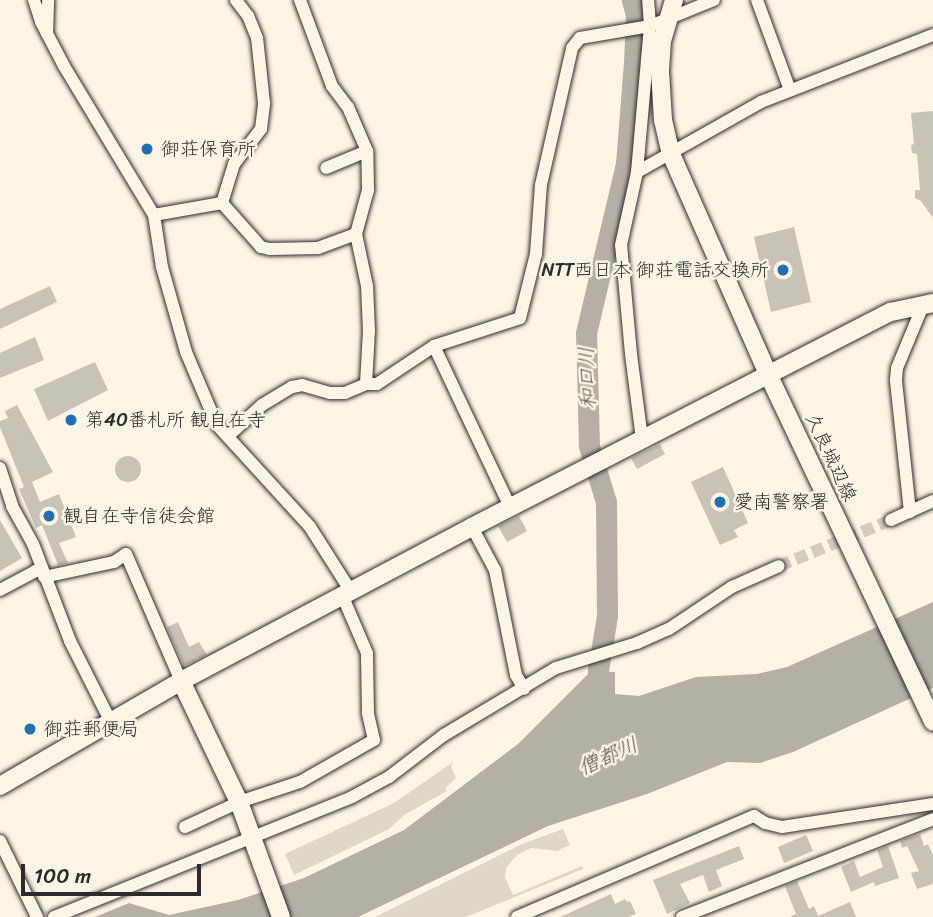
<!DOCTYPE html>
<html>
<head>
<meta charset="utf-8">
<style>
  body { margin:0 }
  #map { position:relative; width:933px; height:917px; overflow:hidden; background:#fcf5e5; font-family:Sriracha,"Klee One",sans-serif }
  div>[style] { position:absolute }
  .green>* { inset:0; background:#ded8ca }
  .water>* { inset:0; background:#b4b0a5 }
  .river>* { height:21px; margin:-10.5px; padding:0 10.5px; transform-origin:10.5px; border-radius:10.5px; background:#b4b0a5 }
  .building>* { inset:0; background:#c8c3b7 }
  .round { border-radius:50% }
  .street-tunnel>* { height:12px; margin-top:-6px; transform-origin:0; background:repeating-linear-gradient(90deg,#d2cdc0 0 12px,transparent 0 18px) }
  .roads { filter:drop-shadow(0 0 2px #2b2b2b) drop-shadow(0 0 2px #2b2b2b) }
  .street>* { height:12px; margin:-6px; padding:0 6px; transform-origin:6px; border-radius:6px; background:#fcf5e5 }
  .secondary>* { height:18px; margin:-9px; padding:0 9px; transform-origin:9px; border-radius:9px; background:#fcf5e5 }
  .dots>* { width:19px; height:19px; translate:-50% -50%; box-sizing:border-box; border:4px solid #fcf5e5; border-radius:50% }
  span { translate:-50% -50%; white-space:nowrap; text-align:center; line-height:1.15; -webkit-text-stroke:5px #fcf5e5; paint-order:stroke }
  .poi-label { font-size:19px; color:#2b2b2b }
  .left { translate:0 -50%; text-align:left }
  .right { translate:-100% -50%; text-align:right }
  .street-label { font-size:19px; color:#2b2b2b }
  .water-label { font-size:21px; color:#545350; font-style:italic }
  .scale { position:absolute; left:21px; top:864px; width:180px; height:32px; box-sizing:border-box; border:4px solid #2b2b2b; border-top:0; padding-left:9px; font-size:21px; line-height:24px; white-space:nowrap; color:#2b2b2b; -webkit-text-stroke:5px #fcf5e5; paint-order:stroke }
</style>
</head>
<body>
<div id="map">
  <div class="green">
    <i style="clip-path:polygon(453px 762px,451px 767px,456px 778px,445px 788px,447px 791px,404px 815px,389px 829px,294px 875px,285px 854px,394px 803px)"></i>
    <i style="clip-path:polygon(563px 829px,570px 845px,557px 851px,531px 848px,517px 855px,506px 868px,505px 877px,513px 895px,582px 866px,583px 869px,466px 917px,375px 917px,522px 844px)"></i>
  </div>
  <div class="water">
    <i style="clip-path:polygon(933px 602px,933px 688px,793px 752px,760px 763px,727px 762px,647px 794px,548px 826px,358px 917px,95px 917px,129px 903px,169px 915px,238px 900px,304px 878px,404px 830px,518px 744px,591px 671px,615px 672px,615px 694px,639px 696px,696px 677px,757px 674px,787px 667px)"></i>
  </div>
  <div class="river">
    <i style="left:598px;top:699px;width:29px;rotate:-90deg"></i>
    <i style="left:598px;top:670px;width:55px;rotate:-80.5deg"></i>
    <i style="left:607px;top:616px;width:114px;rotate:-90.5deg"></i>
    <i style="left:606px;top:502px;width:59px;rotate:-106.9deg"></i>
    <i style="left:589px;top:446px;width:113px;rotate:-91.5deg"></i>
    <i style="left:586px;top:333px;width:174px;rotate:-76.7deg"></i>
    <i style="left:626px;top:164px;width:101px;rotate:-85.5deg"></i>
    <i style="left:634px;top:63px;width:48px;rotate:-87.6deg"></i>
    <i style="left:636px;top:15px;width:16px;rotate:-105deg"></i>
  </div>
  <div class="building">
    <i style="clip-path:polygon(933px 111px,933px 218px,921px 201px,915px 198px,915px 190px,920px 190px,917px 154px,912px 153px,911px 145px,914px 144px,911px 113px)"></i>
    <i style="clip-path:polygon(794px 227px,811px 302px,771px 312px,754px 237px)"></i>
    <i style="clip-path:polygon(50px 286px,57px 302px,0 329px,0 309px)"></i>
    <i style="clip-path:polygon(35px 337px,44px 360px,0 378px,0 353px)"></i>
    <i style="clip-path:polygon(95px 362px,108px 390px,48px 421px,34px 389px)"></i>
    <i style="clip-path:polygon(17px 405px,53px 472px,32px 482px,40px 502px,59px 494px,76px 537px,59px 543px,68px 563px,58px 565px,42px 525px,36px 528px,19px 489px,24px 487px,0 427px,0 421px,8px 418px,5px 411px)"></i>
    <i style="clip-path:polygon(660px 444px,665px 454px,637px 469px,631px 458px)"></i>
    <i class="round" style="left:115px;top:456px;width:26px;height:26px"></i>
    <i style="clip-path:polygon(723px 467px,748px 523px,734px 530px,738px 537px,720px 545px,691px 482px)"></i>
    <i style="clip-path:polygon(519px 516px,527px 531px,507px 542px,498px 526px)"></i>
    <i style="clip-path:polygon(0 520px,22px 558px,0 571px)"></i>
    <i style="clip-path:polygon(178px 622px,189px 647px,199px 642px,207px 655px,184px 666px,167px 627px)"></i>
    <i style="clip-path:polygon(920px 834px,924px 846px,928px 844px,933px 855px,933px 884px,917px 889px,911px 873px,919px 871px,907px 846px,902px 848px,900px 841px)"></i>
    <i style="clip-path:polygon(806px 835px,813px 851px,784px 863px,778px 847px)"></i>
    <i style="clip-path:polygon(739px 846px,744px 859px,716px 870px,722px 886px,709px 892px,703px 875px,680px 884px,690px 903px,667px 914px,653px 880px)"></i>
    <i style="clip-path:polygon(888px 846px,899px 878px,875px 886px,874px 882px,851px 892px,841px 867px,854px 861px,860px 877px,883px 867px,877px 850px)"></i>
    <i style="clip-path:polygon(797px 881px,809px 909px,814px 906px,818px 916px,850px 902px,856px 917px,789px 917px,796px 914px,785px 886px)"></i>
    <i style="clip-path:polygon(611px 894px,615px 904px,625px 899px,627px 902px,630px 901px,636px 914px,628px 917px,560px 917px)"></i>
  </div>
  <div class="street-tunnel">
    <i style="left:779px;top:566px;width:121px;rotate:-22.3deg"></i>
  </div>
  <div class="roads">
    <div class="street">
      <i style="left:34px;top:0;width:23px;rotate:72deg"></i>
      <i style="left:41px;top:22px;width:50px;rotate:62.4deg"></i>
      <i style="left:64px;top:66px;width:174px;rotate:58.9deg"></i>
      <i style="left:154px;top:215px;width:53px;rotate:81.3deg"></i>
      <i style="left:162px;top:267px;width:88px;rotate:74.2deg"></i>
      <i style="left:186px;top:352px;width:79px;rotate:67deg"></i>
      <i style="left:217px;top:425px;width:138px;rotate:47.6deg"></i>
      <i style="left:310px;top:527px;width:75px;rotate:57.6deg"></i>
      <i style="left:300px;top:0;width:92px;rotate:69.6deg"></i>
      <i style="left:332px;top:86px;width:26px;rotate:53deg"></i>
      <i style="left:348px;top:107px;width:48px;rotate:66.6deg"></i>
      <i style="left:367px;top:151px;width:44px;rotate:157.5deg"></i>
      <i style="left:757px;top:0;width:96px;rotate:69.9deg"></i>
      <i style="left:47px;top:34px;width:34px;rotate:-88deg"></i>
      <i style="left:637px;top:172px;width:142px;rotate:-29.4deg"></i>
      <i style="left:761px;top:102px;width:185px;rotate:-21.3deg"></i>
      <i style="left:222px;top:203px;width:41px;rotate:-72.9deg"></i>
      <i style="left:234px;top:164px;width:44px;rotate:-52.4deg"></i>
      <i style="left:261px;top:129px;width:26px;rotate:-83deg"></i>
      <i style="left:264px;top:103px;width:65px;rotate:-96.1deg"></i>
      <i style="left:257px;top:38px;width:24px;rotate:-112deg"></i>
      <i style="left:248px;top:16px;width:20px;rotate:-127deg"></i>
      <i style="left:222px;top:203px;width:59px;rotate:48.4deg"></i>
      <i style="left:261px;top:247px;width:9px;rotate:13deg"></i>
      <i style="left:270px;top:249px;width:48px;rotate:-1.2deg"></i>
      <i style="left:318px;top:248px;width:40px;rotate:-20.2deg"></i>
      <i style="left:154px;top:215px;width:69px;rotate:-10deg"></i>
      <i style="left:434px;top:346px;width:178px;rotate:64.7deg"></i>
      <i style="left:366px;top:384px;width:53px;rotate:-86.8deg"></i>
      <i style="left:369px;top:331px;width:45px;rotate:-92.5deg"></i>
      <i style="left:367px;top:286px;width:53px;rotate:-101.9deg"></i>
      <i style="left:356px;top:234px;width:46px;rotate:-74.7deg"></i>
      <i style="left:368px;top:190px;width:39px;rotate:-91deg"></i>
      <i style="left:228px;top:436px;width:46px;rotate:-42.4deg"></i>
      <i style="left:262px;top:405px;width:35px;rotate:-31deg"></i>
      <i style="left:292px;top:387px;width:10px;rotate:-11deg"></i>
      <i style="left:302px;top:385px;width:29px;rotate:16deg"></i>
      <i style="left:330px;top:393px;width:15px"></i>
      <i style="left:345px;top:393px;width:23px;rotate:-23deg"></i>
      <i style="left:366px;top:384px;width:11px"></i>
      <i style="left:377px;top:384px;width:69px;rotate:-33.7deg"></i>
      <i style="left:434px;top:346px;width:90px;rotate:-18deg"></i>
      <i style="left:520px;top:318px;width:66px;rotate:-76deg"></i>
      <i style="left:536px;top:254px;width:69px;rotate:-85.9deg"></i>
      <i style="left:541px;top:185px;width:140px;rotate:-77.2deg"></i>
      <i style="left:572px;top:48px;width:13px;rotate:-51deg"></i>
      <i style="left:580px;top:38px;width:71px;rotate:-9.7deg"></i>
      <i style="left:650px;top:26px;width:69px;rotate:-22.1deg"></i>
      <i style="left:642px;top:439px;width:86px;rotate:-97.4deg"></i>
      <i style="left:631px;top:354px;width:109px;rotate:-95.2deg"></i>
      <i style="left:621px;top:245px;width:75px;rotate:-77.6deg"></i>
      <i style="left:637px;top:172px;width:147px;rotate:-84.9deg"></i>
      <i style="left:650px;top:26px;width:26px;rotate:-94deg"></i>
      <i style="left:0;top:468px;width:40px;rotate:72deg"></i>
      <i style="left:12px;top:506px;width:43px;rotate:61.1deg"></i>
      <i style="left:33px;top:544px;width:104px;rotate:69.1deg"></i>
      <i style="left:70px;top:641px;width:91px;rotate:63.2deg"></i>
      <i style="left:910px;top:512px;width:133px;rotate:-96.1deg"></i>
      <i style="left:896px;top:380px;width:12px;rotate:-85deg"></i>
      <i style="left:897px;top:368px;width:70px;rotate:-67.4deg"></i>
      <i style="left:891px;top:520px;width:46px;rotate:-24.3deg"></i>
      <i style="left:472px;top:527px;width:49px;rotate:61.9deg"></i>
      <i style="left:495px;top:570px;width:107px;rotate:78.7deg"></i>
      <i style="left:516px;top:675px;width:16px;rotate:60deg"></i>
      <i style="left:44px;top:577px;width:72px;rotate:-12.1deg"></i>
      <i style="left:114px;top:562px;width:14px;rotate:-34deg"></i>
      <i style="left:126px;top:554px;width:138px;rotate:66.6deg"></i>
      <i style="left:0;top:590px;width:40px;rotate:-28deg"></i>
      <i style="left:35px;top:571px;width:6px"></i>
      <i style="left:185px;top:827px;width:60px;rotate:-24.8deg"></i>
      <i style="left:239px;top:802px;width:64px;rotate:-18.2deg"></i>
      <i style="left:300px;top:782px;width:85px;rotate:-29.6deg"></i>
      <i style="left:374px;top:740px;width:28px;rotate:-103deg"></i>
      <i style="left:368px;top:713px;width:60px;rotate:-91deg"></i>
      <i style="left:367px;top:653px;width:63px;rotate:-113.3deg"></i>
      <i style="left:0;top:841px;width:85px;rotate:64deg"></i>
      <i style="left:54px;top:917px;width:321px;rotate:-21.9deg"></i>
      <i style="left:352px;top:797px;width:42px;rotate:-28.4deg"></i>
      <i style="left:389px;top:777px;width:69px;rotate:-37.4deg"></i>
      <i style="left:444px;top:735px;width:131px;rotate:-30.9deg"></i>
      <i style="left:556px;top:668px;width:85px;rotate:-17.2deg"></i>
      <i style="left:637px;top:643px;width:35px;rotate:-24deg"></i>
      <i style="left:669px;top:629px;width:76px;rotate:-33.7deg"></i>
      <i style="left:732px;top:587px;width:51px;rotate:-24.1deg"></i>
      <i style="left:517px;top:917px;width:258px;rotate:-23.1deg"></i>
      <i style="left:754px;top:816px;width:13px;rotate:32deg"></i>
      <i style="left:765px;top:823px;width:17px;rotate:13deg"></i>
      <i style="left:782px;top:827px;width:153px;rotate:-8.7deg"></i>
      <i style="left:682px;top:917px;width:269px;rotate:-21.3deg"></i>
    </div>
    <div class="secondary">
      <i style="left:674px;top:0;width:43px;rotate:106.3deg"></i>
      <i style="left:662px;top:41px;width:30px;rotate:94deg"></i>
      <i style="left:660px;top:71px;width:49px;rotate:86.5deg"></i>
      <i style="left:663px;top:120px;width:35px;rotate:77deg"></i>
      <i style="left:671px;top:154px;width:240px;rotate:66.2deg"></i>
      <i style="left:768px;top:374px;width:385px;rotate:64.6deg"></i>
      <i style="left:181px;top:681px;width:134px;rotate:64.4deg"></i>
      <i style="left:239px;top:802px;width:122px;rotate:69.9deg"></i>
      <i style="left:0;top:786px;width:209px;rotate:-30.1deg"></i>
      <i style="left:181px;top:681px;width:329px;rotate:-27.9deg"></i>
      <i style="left:472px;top:527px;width:471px;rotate:-27.2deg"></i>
      <i style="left:891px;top:312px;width:43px;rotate:-12.1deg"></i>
    </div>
  </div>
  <div class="dots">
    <i style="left:147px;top:149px;background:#1f6fb2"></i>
    <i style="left:783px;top:270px;background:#1f6fb2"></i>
    <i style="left:71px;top:420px;background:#1f6fb2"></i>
    <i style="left:720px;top:502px;background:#1f6fb2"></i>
    <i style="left:49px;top:516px;background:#1f6fb2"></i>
    <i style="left:30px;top:729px;background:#1f6fb2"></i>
  </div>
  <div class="poi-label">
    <span class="left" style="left:161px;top:149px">御荘保育所</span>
    <span class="right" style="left:769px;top:270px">NTT西日本 御荘電話交換所</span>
    <span class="left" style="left:85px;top:420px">第40番札所 観自在寺</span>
    <span class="left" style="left:734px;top:502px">愛南警察署</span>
    <span class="left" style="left:63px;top:516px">観自在寺信徒会館</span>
    <span class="left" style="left:44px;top:729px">御荘郵便局</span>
  </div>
  <div class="street-label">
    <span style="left:831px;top:457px;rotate:65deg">久良城辺線</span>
  </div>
  <div class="water-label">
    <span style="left:587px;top:378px;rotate:-92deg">和口川</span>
    <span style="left:608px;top:756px;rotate:-24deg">僧都川</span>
  </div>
  <div class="scale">100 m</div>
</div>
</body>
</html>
